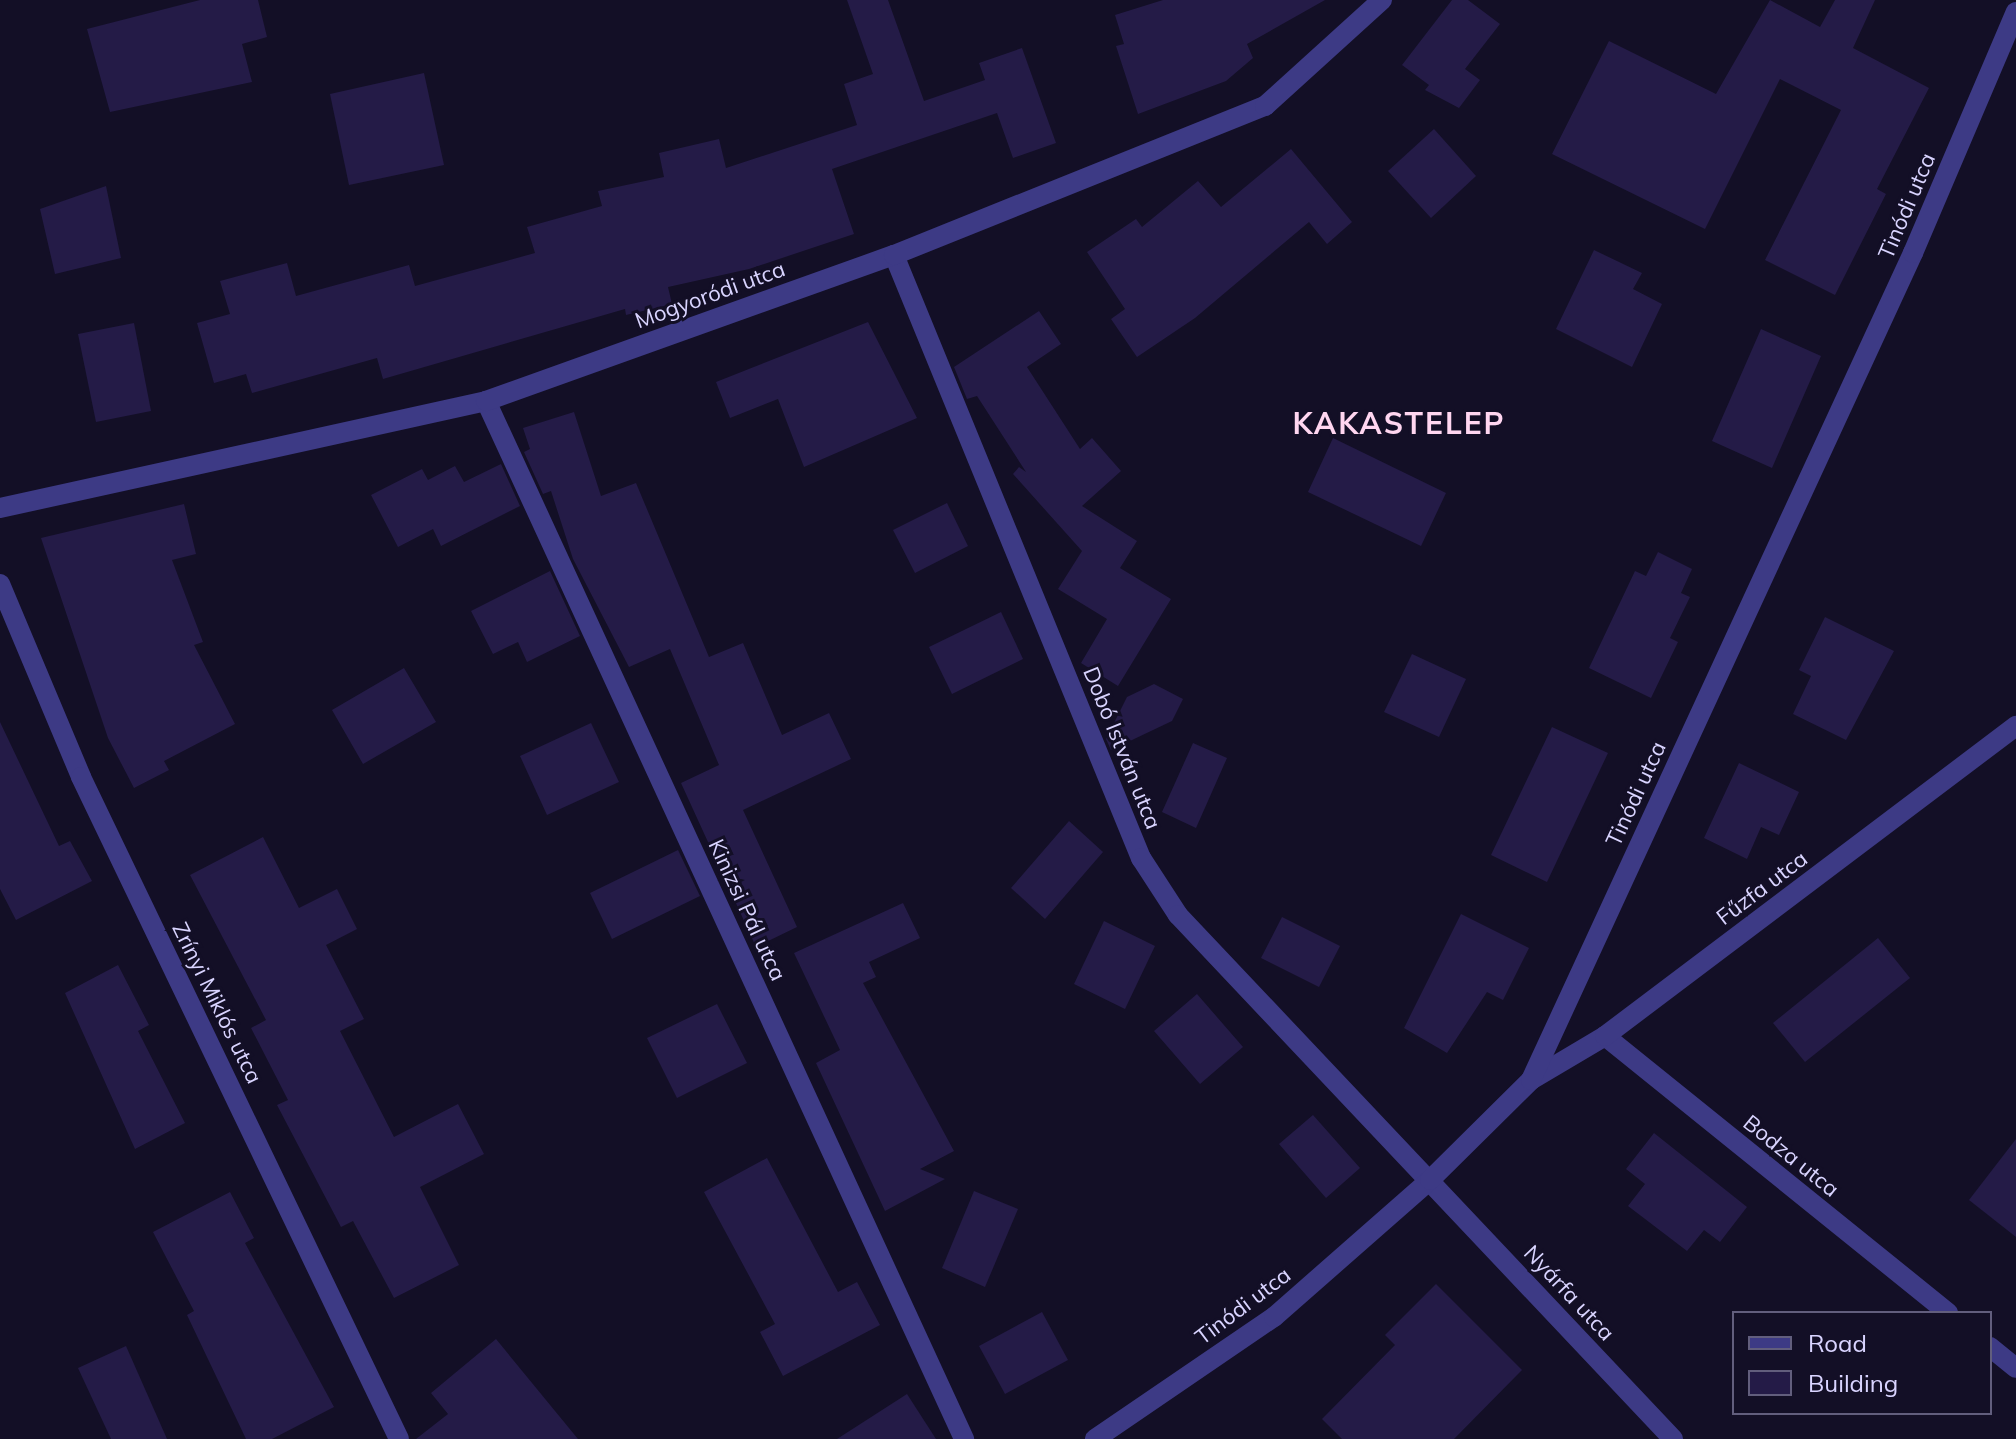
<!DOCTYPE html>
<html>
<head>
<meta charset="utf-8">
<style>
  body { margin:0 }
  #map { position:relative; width:2016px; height:1439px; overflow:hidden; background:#130f26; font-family:Mulish,sans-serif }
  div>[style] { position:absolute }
  .building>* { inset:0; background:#241b47 }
  .minor>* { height:20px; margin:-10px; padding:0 10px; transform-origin:10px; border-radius:10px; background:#3d3a85 }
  span { translate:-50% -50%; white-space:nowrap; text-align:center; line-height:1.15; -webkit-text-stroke:6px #130f26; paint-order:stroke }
  .street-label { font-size:22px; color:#d9d4ff }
  .district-label { font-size:30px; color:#ffd6f0; font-weight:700; letter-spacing:2px }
  .legend { position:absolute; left:1732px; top:1311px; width:260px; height:104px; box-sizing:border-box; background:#130f26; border:2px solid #625e7d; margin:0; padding:10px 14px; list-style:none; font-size:24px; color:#d9d4ff }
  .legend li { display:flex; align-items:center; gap:16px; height:40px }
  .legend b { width:40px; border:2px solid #625e7d }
</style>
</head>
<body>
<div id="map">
  <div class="building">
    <i style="clip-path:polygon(200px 0,258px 0,267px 37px,242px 44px,252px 82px,110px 112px,87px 29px)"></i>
    <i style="clip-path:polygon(847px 0,888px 0,924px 101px,985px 80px,979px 63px,1022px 48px,1056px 143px,1013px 158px,997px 113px,832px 169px,854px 234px,749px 269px,668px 287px,672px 304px,626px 315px,625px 309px,383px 379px,377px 358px,252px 393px,246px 374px,214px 383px,197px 323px,230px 314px,220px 281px,287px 263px,296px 296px,409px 265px,415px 286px,535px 253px,527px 227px,602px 206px,598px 191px,664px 177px,659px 153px,719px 139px,726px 168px,857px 125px,844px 84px,873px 74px)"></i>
    <i style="clip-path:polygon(1163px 0,1325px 0,1247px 44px,1253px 58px,1226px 81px,1138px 114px,1116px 46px,1124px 44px,1115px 15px)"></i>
    <i style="clip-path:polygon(1452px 0,1468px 0,1500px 24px,1465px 69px,1480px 80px,1459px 108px,1425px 90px,1429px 85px,1402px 65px)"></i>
    <i style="clip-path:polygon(1770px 0,1820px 27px,1835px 0,1875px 0,1853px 48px,1929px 88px,1877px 189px,1886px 194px,1835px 295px,1765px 260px,1841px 110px,1780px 79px,1705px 229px,1552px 154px,1609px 41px,1716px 94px)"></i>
    <i style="clip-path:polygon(424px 73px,444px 165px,349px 185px,330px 94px)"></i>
    <i style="clip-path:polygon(1434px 129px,1476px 176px,1431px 218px,1388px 171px)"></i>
    <i style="clip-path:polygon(1291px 149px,1352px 222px,1327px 244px,1309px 222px,1195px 318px,1137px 357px,1111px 319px,1125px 309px,1087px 252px,1136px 219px,1142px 227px,1198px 181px,1221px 207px)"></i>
    <i style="clip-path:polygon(106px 186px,121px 258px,55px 274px,40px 209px)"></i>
    <i style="clip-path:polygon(1594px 250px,1642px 273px,1633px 289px,1662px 304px,1632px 367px,1556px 329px)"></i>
    <i style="clip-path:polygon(1039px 311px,1061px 344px,1027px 367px,1080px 449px,1092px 438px,1121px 471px,1082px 506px,1137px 541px,1120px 568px,1171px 599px,1118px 686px,1081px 663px,1107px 619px,1058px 589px,1082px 551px,1013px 474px,1019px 467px,1026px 472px,977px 396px,967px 399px,954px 367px)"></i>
    <i style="clip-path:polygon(868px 322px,917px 418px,804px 467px,778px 399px,730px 418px,716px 382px)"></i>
    <i style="clip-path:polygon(134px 323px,151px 411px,96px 422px,78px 334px)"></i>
    <i style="clip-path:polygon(1761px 329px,1821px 356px,1772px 468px,1712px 441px)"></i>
    <i style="clip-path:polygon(574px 412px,601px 496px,636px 483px,709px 657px,743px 643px,782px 735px,829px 713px,851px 759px,743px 810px,797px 927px,756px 947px,681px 783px,719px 765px,670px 649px,629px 667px,573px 559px,551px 491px,543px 494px,524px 452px,530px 449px,523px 428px)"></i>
    <i style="clip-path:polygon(1333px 438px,1446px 493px,1421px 546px,1308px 492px)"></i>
    <i style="clip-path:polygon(501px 464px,520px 506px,441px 546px,433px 529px,398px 547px,371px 495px,422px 469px,428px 480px,455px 466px,464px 482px)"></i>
    <i style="clip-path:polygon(947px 503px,968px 546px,915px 573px,893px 530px)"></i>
    <i style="clip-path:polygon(184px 504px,196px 554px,172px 560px,203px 642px,194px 645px,235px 724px,164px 761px,169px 770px,134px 788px,108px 738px,41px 538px)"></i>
    <i style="clip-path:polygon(1658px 552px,1692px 569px,1681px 593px,1690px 597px,1670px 638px,1678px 642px,1651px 698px,1589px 668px,1635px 571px,1646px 576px)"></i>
    <i style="clip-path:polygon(550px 571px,580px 636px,527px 662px,518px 642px,493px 654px,471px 611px)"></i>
    <i style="clip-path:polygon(1001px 612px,1023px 659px,952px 694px,929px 647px)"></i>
    <i style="clip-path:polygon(1825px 617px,1894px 651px,1846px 740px,1793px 714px,1811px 676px,1799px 670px)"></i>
    <i style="clip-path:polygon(1412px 654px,1466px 679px,1439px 737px,1384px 712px)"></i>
    <i style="clip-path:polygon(404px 668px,436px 722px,363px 764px,332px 710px)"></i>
    <i style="clip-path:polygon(1154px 684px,1183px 699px,1172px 721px,1111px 750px,1106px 739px,1127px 697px)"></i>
    <i style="clip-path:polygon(0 722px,59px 846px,70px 841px,92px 881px,16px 920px,0 889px)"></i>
    <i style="clip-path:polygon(591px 723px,619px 782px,547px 815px,520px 756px)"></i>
    <i style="clip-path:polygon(1552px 727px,1608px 753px,1547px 882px,1491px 855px)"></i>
    <i style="clip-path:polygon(1193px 743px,1227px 758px,1196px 828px,1162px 812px)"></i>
    <i style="clip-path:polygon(1739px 763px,1799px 792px,1779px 835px,1761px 827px,1747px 859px,1704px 838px)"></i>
    <i style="clip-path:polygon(1069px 821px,1103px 852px,1045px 919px,1011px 888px)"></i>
    <i style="clip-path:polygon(263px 837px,299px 908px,337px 889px,357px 929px,326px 945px,364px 1019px,340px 1031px,394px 1137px,458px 1104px,484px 1154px,420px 1187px,459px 1265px,394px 1298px,353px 1221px,341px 1227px,277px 1105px,288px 1100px,251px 1028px,266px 1020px,190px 875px)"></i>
    <i style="clip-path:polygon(678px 850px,700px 896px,612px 939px,590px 893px)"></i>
    <i style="clip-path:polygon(903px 903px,920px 938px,869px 962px,876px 977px,863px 983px,954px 1151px,920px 1169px,945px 1179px,885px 1211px,816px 1063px,840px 1050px,794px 953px)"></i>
    <i style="clip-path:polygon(1461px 914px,1529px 948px,1503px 1000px,1487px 992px,1447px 1053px,1404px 1028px)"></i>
    <i style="clip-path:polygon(1282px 917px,1340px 946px,1319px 987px,1261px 958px)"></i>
    <i style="clip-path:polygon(1104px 921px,1155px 946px,1125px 1009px,1074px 984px)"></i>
    <i style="clip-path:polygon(1878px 938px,1910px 978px,1805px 1062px,1773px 1023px)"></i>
    <i style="clip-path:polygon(118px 965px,149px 1025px,138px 1031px,185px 1123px,135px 1149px,65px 993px)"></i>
    <i style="clip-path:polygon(1197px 994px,1243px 1047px,1200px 1084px,1154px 1031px)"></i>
    <i style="clip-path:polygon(717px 1004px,747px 1063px,677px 1098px,647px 1038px)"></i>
    <i style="clip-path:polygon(1313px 1115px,1360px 1168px,1326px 1198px,1279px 1144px)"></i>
    <i style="clip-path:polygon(1654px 1133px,1747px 1207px,1720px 1242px,1704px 1230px,1687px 1251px,1628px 1206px,1645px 1184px,1626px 1169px)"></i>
    <i style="clip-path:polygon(2016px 1139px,2016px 1237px,1969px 1200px)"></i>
    <i style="clip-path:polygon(767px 1158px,838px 1292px,857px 1282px,880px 1325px,783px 1376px,760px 1332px,775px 1324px,704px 1192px)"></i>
    <i style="clip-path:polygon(974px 1191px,1018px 1209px,985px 1287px,942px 1268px)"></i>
    <i style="clip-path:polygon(230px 1192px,254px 1238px,245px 1243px,334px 1407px,272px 1439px,246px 1439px,187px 1315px,194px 1311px,153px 1232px)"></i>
    <i style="clip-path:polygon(1436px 1284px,1522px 1370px,1454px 1439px,1342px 1439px,1322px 1419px,1395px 1345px,1385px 1335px)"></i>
    <i style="clip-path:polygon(1042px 1312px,1068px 1360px,1005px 1394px,979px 1346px)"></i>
    <i style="clip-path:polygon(496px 1339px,578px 1439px,416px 1439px,448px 1414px,431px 1393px)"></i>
    <i style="clip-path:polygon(126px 1346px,167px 1439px,111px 1439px,78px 1368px)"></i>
    <i style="clip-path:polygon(907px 1394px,936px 1439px,837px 1439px)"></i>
  </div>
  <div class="minor">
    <i style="left:894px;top:255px;width:652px;rotate:67.73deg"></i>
    <i style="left:1141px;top:858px;width:68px;rotate:57deg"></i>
    <i style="left:1178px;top:915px;width:721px;rotate:46.63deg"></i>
    <i style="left:486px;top:401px;width:1143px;rotate:65.27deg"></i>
    <i style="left:0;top:508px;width:498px;rotate:-12.4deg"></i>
    <i style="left:486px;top:401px;width:433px;rotate:-19.7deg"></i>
    <i style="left:894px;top:255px;width:400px;rotate:-21.9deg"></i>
    <i style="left:1265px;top:106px;width:158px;rotate:-42.2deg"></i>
    <i style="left:0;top:584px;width:209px;rotate:67.2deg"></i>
    <i style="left:81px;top:777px;width:734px;rotate:64.34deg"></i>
    <i style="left:1605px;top:1036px;width:441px;rotate:38.9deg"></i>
    <i style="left:1531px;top:1080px;width:86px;rotate:-30.7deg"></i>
    <i style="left:1605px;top:1036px;width:515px;rotate:-37.03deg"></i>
    <i style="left:1990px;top:1347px;width:33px;rotate:39deg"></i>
    <i style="left:1095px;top:1439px;width:217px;rotate:-34.3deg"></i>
    <i style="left:1274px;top:1317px;width:208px;rotate:-41.3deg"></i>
    <i style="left:1430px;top:1180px;width:142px;rotate:-44.7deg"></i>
    <i style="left:1531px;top:1080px;width:911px;rotate:-65.21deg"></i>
    <i style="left:1913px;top:253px;width:262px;rotate:-66.9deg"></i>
  </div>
  <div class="street-label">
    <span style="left:1907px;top:206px;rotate:-67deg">Tinódi utca</span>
    <span style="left:710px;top:295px;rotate:-20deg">Mogyoródi utca</span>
    <span style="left:1122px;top:748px;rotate:68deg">Dobó István utca</span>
    <span style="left:1636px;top:794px;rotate:-65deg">Tinódi utca</span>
    <span style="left:1762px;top:888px;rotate:-37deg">Fűzfa utca</span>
    <span style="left:747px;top:910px;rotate:65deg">Kinizsi Pál utca</span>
    <span style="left:217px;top:1003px;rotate:64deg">Zrínyi Miklós utca</span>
    <span style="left:1791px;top:1156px;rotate:39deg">Bodza utca</span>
    <span style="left:1569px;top:1293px;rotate:47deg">Nyárfa utca</span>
    <span style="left:1243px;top:1306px;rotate:-37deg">Tinódi utca</span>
  </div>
  <div class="district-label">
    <span style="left:1399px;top:423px">KAKASTELEP</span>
  </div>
  <ul class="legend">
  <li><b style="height:10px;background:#3d3a85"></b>Road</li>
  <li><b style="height:22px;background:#241b47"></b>Building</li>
  </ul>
</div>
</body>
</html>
